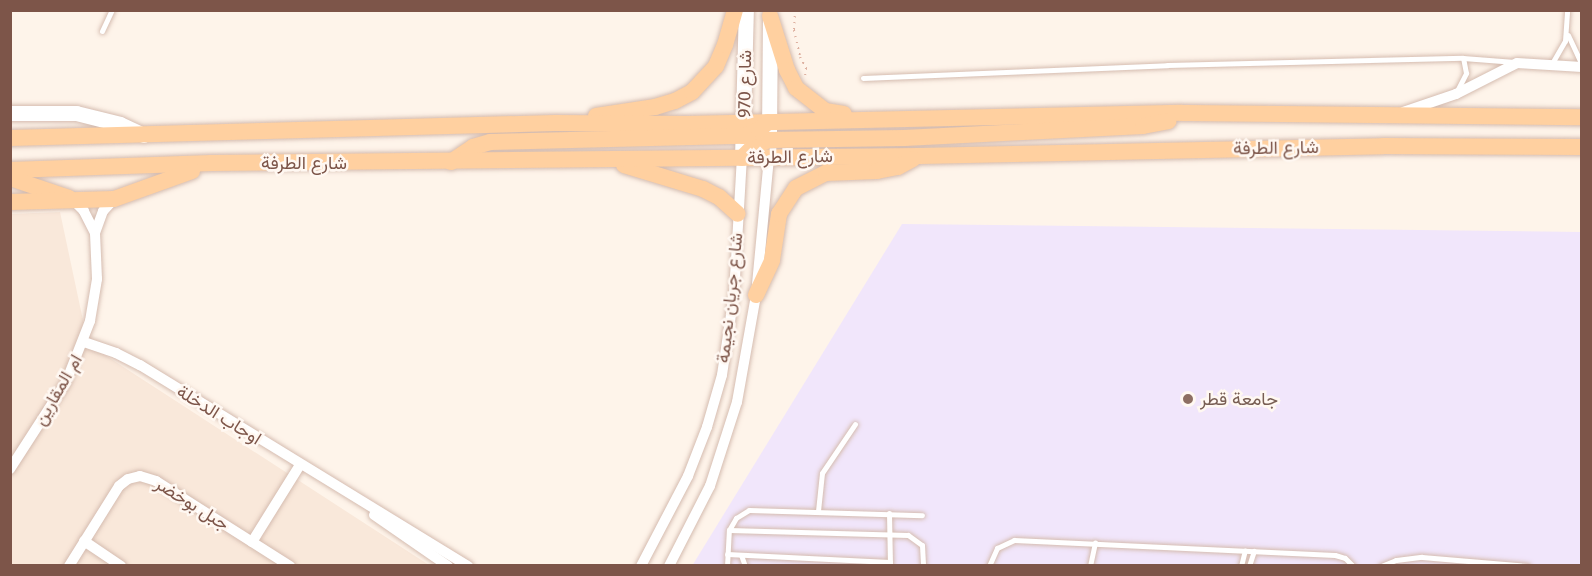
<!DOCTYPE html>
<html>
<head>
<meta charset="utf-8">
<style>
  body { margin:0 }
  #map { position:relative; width:1592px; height:576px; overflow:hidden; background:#fef4ea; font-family:"Fira Sans",Vazirmatn,sans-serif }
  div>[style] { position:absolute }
  .residential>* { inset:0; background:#f9e8da }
  .education>* { inset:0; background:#f1e6fb }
  .path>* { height:2px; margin-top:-1px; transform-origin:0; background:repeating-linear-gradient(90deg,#ddb0a0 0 1.5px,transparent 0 6px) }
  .roads { filter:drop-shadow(0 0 2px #d5bcb0) drop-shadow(0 0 2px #d5bcb0) }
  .lane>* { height:5px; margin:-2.5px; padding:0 2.5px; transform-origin:2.5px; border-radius:2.5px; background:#fff }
  .street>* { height:10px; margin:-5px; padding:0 5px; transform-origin:5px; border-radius:5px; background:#fff }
  .secondary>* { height:15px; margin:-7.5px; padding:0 7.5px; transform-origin:7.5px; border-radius:7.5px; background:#fff }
  .primary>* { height:16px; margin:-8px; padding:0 8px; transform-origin:8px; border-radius:8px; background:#ffd0a0 }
  .dots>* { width:16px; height:16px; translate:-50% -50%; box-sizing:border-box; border:3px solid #fff8f2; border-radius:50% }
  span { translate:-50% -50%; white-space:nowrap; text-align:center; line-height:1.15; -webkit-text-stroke:5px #fff8f2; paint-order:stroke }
  .street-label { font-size:18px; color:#7d5549 }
  .education-label { font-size:18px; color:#785e54 }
  .left { translate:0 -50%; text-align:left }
  .frame { position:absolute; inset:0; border:12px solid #7d5549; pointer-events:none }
</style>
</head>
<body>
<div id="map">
  <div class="residential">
    <i style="clip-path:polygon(60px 212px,88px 344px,429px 565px,11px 565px,10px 214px)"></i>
  </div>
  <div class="education">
    <i style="clip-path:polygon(902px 224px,1581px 232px,1581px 565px,692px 566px)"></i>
  </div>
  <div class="path">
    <i style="left:795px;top:10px;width:20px;rotate:93deg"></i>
    <i style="left:794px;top:30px;width:28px;rotate:77deg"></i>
    <i style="left:800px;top:57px;width:13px;rotate:61deg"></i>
    <i style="left:806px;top:68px;width:8px;rotate:97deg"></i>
  </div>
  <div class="roads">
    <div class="lane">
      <i style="left:102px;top:31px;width:23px;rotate:-65deg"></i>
      <i style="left:1568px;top:35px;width:33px;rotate:65deg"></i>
      <i style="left:1551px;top:65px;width:28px;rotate:-60deg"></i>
      <i style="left:1565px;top:41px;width:31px;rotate:-86deg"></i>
      <i style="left:863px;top:78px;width:304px;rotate:-2.4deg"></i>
      <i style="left:1167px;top:65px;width:296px;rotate:-1.4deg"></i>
      <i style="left:1463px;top:58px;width:52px;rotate:4.4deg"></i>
      <i style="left:1458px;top:89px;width:18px;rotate:-63deg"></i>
      <i style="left:1466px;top:73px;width:15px;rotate:-101deg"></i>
      <i style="left:818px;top:511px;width:38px;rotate:-84deg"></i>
      <i style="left:822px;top:473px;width:59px;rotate:-56deg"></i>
      <i style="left:889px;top:513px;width:52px;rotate:88.9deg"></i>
      <i style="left:729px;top:530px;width:179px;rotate:1.6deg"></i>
      <i style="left:908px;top:535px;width:17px;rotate:36deg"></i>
      <i style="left:922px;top:545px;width:21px;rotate:87deg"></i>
      <i style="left:727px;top:554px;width:163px;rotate:2.8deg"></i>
      <i style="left:741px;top:555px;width:12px;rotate:70deg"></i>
      <i style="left:727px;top:566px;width:36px;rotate:-87deg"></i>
      <i style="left:729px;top:530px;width:14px;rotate:-60deg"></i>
      <i style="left:736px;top:518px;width:15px;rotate:-32deg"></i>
      <i style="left:749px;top:510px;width:173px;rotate:1.7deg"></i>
      <i style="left:989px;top:566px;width:20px;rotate:-66deg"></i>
      <i style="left:997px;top:548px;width:19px;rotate:-25deg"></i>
      <i style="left:1014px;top:540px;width:321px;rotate:2.7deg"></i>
      <i style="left:1335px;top:555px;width:10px;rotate:17deg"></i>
      <i style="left:1345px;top:558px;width:11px;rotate:45deg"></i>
      <i style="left:1090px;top:566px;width:24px;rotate:-78deg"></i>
      <i style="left:1241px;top:566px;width:16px;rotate:-76deg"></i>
      <i style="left:1249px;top:566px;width:16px;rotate:-72deg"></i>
      <i style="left:1381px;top:566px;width:16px;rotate:-22deg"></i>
      <i style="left:1396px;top:560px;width:26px;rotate:-7deg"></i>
      <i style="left:1422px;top:557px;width:106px;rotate:4.9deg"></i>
    </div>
    <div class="street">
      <i style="left:1403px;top:112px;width:56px;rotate:-18.8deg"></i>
      <i style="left:1456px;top:94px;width:68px;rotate:-26.9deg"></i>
      <i style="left:1517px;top:63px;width:65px;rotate:3.5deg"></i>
      <i style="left:95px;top:233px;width:23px;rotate:-70deg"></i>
      <i style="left:103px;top:211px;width:16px;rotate:-47deg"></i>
      <i style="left:84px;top:342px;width:34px;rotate:19deg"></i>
      <i style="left:116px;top:353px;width:27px;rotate:27deg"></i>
      <i style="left:140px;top:365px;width:385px;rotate:31.5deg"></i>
      <i style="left:10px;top:469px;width:103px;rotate:-57.2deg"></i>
      <i style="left:66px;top:382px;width:66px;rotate:-68.5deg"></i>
      <i style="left:90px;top:321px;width:43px;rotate:-80.5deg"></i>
      <i style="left:97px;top:279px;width:46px;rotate:-92.5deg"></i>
      <i style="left:95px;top:233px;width:25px;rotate:-117deg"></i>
      <i style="left:84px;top:211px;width:16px;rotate:-135deg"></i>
      <i style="left:374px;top:515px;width:90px;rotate:34.6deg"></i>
      <i style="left:84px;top:541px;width:45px;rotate:34deg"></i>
      <i style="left:252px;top:542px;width:91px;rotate:-58.1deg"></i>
      <i style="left:69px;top:566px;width:94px;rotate:-58deg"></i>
      <i style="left:119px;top:486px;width:11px;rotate:-38deg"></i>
      <i style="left:128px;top:479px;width:12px;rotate:-14deg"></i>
      <i style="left:140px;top:476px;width:17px;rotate:17deg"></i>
      <i style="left:156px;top:481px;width:159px;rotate:32.4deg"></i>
      <i style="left:641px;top:566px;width:102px;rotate:-62.4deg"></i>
      <i style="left:688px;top:476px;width:53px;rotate:-68.8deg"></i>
      <i style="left:707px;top:427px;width:54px;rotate:-73.9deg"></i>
      <i style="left:722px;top:375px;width:81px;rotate:-81.5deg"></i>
      <i style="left:734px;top:295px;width:137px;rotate:-86.7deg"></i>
      <i style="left:669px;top:566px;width:90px;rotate:-62.9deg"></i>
      <i style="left:710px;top:486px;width:88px;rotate:-72.2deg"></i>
      <i style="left:737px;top:402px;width:109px;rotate:-79.9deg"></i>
      <i style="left:756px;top:295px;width:139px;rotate:-84.6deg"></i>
    </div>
    <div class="secondary">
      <i style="left:10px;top:113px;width:66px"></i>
      <i style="left:76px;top:113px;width:45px;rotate:14deg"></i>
      <i style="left:120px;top:124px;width:26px;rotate:25deg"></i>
      <i style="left:769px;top:133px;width:111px;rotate:-89.5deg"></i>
      <i style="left:742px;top:158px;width:148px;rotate:-88.5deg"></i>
    </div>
    <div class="primary">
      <i style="left:770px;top:16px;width:57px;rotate:72.5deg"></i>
      <i style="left:787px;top:70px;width:20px;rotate:63deg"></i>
      <i style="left:796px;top:88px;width:37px;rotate:38deg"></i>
      <i style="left:825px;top:111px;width:19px;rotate:9deg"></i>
      <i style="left:596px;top:116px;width:60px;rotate:-8.7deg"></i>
      <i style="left:655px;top:107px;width:21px;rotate:-17deg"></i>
      <i style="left:675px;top:101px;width:19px;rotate:-28deg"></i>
      <i style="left:692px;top:92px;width:35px;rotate:-47deg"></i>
      <i style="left:716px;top:66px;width:23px;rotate:-67deg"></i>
      <i style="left:725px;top:45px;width:36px;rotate:-74deg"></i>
      <i style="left:10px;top:138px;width:545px;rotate:-1.58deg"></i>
      <i style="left:555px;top:123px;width:132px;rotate:0.4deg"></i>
      <i style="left:687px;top:124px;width:495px;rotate:-1.3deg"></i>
      <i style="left:1182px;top:113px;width:400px;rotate:0.6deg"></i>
      <i style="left:742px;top:158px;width:17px;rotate:-45deg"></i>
      <i style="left:754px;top:146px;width:16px;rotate:-22deg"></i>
      <i style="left:769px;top:140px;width:135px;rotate:-0.8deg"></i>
      <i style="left:904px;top:138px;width:239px;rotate:-2.9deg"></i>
      <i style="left:1143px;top:126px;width:26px;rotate:-11deg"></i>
      <i style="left:451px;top:162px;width:27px;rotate:-34deg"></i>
      <i style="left:473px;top:147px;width:18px;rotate:-16deg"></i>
      <i style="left:490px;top:142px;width:253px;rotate:-1.4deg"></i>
      <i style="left:743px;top:136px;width:17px;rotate:-21deg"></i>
      <i style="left:759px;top:130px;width:12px;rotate:-42deg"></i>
      <i style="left:624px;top:165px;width:83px;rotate:16.9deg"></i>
      <i style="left:703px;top:189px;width:18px;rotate:27deg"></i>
      <i style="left:719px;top:197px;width:25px;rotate:42deg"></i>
      <i style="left:10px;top:170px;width:202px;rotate:-2deg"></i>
      <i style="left:212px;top:163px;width:707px;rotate:-0.57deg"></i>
      <i style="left:919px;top:156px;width:464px;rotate:-1.2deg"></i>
      <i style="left:1383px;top:146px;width:199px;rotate:0.3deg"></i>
      <i style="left:10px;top:178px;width:62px;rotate:18.7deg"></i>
      <i style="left:10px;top:202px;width:104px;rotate:-1.7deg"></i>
      <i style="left:114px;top:199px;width:83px;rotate:-19.7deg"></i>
      <i style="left:756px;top:295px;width:38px;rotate:-65deg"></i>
      <i style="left:772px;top:260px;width:47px;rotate:-81.3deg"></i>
      <i style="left:779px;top:214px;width:31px;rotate:-57deg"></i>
      <i style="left:796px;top:188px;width:34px;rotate:-27deg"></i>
      <i style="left:826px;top:173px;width:51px;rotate:-2.2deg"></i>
      <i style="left:877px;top:171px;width:21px;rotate:-11deg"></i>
      <i style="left:898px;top:167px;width:17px;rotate:-28deg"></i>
    </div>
  </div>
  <div class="dots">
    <i style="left:1188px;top:399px;background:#8d6e63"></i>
  </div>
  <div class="street-label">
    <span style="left:745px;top:84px;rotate:-89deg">شارع 970</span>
    <span style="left:1276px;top:148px;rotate:-1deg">شارع الطرفة</span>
    <span style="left:790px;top:157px;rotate:-1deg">شارع الطرفة</span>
    <span style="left:304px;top:163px">شارع الطرفة</span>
    <span style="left:730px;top:298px;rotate:-84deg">شارع جريان نجيمة</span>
    <span style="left:58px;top:390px;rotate:-60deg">ام المقارين</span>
    <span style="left:219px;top:415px;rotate:32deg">اوجاب الدخلة</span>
    <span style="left:192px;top:504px;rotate:32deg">جبل بوخضر</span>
  </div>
  <div class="education-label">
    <span class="left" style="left:1200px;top:399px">جامعة قطر</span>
  </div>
  <div class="frame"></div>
</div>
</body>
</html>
